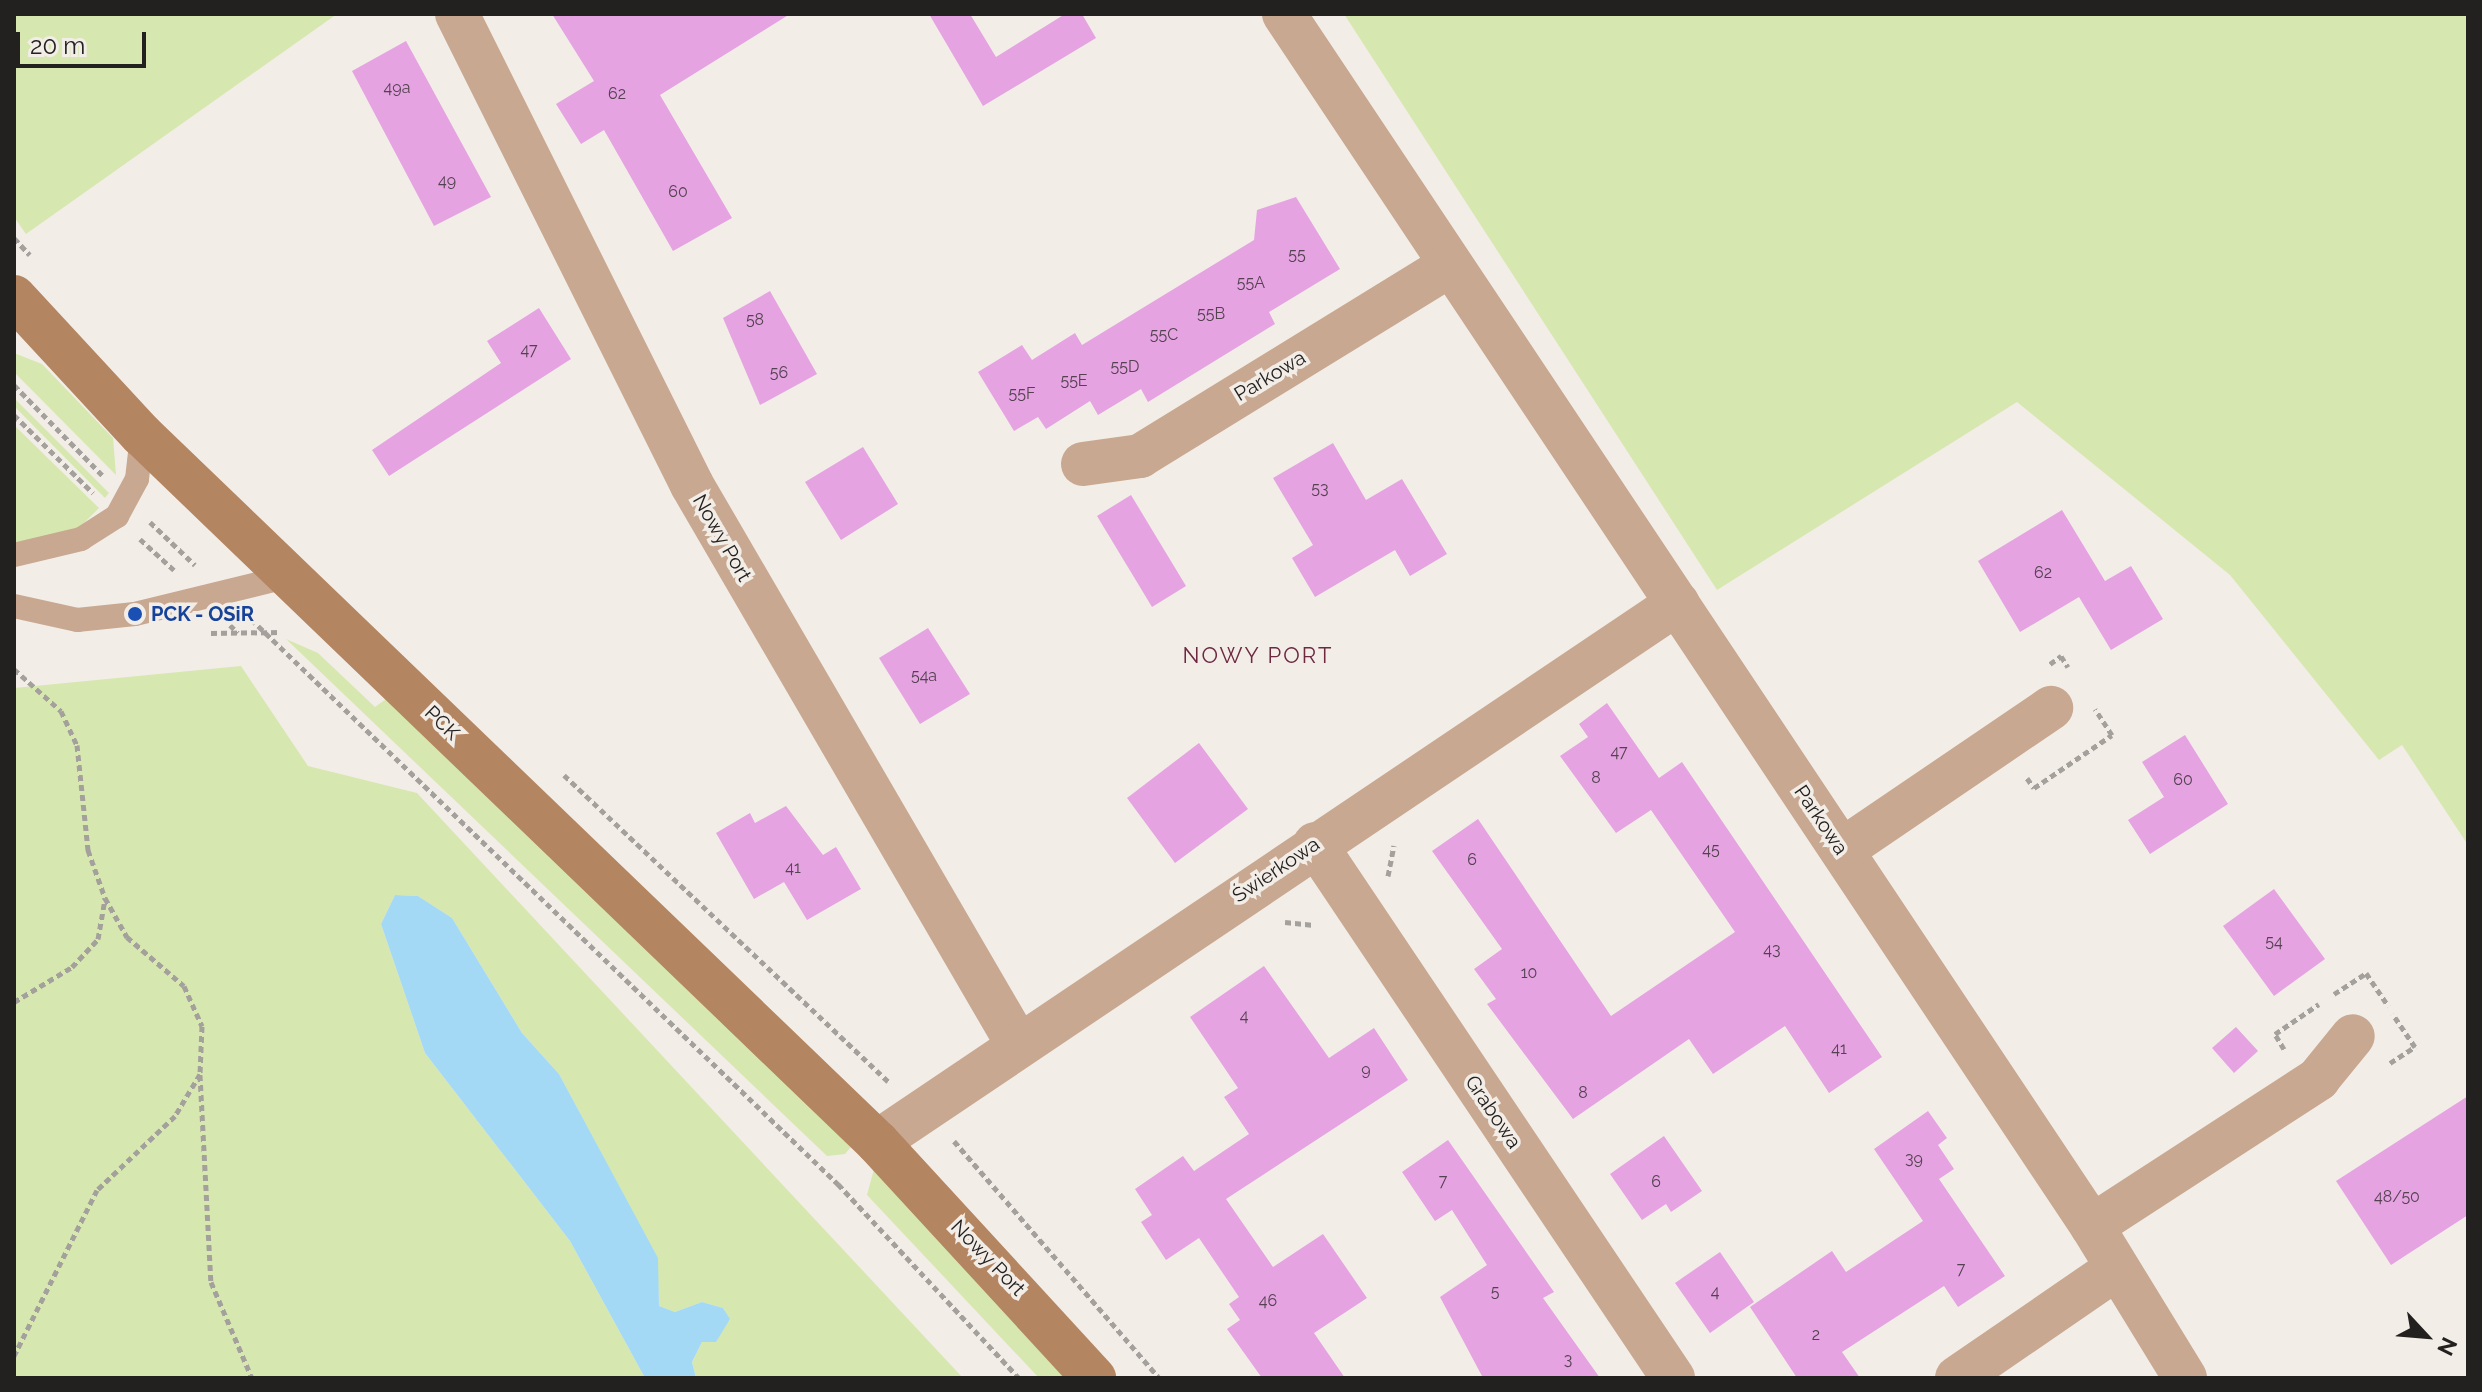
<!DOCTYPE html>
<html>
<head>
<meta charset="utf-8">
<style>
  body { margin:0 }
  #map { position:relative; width:2482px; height:1392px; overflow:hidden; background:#f3ede8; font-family:Raleway,sans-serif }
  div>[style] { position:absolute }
  .green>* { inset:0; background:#d6e8b0 }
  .water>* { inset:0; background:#a4d9f6 }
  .building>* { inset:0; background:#e5a3e2 }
  .path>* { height:5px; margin-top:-2.5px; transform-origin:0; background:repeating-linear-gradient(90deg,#a4a09c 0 6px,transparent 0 10px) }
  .lane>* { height:24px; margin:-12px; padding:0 12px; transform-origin:12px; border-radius:12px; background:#c8a890 }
  .street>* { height:44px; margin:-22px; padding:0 22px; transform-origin:22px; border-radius:22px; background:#c8a890 }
  .secondary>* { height:44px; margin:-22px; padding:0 22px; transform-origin:22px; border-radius:22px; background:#b48561 }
  .dots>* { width:22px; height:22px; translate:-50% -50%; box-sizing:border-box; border:4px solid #f3ede8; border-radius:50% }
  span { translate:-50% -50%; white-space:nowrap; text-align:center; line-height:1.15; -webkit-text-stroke:7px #f3ede8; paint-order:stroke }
  .number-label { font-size:16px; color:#544250 }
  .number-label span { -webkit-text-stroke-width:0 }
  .street-label { font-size:20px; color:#23211f }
  .transit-label { font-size:20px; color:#164399; font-weight:700 }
  .left { translate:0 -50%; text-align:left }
  .neighbourhood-label { font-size:22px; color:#6d2942; letter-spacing:2px }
  .frame { position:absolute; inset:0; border:16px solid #23211f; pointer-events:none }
  .north { position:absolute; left:2386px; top:1296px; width:80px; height:80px; -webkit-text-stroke:6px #f3ede8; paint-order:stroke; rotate:116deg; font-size:22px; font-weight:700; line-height:32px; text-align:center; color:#23211f }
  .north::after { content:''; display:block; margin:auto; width:28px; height:36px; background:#23211f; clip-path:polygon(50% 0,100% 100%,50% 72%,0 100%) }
  .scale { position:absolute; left:16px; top:32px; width:130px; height:36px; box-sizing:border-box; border:4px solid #23211f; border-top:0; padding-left:10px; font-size:24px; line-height:28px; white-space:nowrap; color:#23211f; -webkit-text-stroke:6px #f3ede8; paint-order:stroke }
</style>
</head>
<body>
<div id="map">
  <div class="green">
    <i style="clip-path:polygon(14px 14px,337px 14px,26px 234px,14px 217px)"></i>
    <i style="clip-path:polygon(1344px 14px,2468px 14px,2468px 845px,2402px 745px,2379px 760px,2230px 575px,2017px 402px,1717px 590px)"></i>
    <i style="clip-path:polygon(14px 353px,42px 364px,113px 438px,116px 475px,14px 372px)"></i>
    <i style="clip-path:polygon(14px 398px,109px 493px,105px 498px,14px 406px)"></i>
    <i style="clip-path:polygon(14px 425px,99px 508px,80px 527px,14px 545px)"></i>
    <i style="clip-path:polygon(286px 639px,318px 653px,375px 707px,386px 699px,852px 1146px,845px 1154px,827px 1156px)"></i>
    <i style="clip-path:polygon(241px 666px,308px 766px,417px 793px,963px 1378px,696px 1378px,692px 1362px,702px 1342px,730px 1320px,723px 1308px,702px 1302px,675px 1312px,659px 1306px,657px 1258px,559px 1074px,522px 1033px,452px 918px,418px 896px,395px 895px,381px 924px,425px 1053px,570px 1241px,645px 1378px,14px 1378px,14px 688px)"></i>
    <i style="clip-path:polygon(874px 1169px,1071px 1378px,1039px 1378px,867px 1195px)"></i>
  </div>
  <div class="water">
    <i style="clip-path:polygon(395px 895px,418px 896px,452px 918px,522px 1033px,559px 1074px,658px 1258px,659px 1306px,675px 1312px,702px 1302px,723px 1308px,730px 1319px,716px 1342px,702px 1342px,692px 1362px,696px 1378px,645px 1378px,570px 1241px,425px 1053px,381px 924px)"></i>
  </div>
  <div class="building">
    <i style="clip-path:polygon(552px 14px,790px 14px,660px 95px,732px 218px,673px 251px,604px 130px,581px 144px,556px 104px,594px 81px)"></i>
    <i style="clip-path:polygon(929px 14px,970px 14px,996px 57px,1065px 14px,1082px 14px,1096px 38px,983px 106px)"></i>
    <i style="clip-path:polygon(406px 41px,491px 197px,434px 226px,352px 71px)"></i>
    <i style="clip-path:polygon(1296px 197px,1340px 269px,1269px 312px,1275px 324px,1148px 402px,1141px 389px,1098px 415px,1090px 401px,1046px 429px,1038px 417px,1014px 431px,978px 372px,1022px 345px,1032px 360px,1075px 333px,1082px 345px,1254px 240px,1257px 210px)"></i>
    <i style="clip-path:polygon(770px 291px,817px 374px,760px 405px,723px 318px)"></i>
    <i style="clip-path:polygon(539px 308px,571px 359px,389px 476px,372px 450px,501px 363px,487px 341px)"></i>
    <i style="clip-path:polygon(1333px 443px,1366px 500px,1402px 479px,1447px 554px,1410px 576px,1395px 550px,1315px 597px,1292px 558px,1313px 545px,1273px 478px)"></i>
    <i style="clip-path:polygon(863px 447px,898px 504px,841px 540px,805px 482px)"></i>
    <i style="clip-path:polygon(1131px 495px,1186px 586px,1152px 607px,1097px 516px)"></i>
    <i style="clip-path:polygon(2062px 510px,2105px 581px,2131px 566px,2163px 619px,2111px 650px,2079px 597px,2020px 632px,1978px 561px)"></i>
    <i style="clip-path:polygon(928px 628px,970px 694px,920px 724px,879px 658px)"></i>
    <i style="clip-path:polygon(1607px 703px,1659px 778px,1682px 762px,1882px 1057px,1829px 1093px,1785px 1026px,1713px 1074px,1689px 1039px,1573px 1119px,1487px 1004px,1496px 999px,1474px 969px,1502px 949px,1432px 851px,1478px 819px,1611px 1016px,1735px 932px,1651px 810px,1616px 833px,1560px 756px,1588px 737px,1579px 724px)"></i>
    <i style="clip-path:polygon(2185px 735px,2228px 804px,2150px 854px,2128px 820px,2164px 797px,2142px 762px)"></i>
    <i style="clip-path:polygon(1199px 743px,1248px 809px,1175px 863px,1127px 798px)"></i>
    <i style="clip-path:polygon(786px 806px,823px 855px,836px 847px,861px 889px,807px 920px,784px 882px,754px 899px,716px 833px,750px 813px,755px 823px)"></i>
    <i style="clip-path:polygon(2274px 889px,2325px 959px,2274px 996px,2223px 926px)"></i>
    <i style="clip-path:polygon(1264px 966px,1329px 1058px,1374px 1028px,1408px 1080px,1226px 1199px,1273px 1267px,1323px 1234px,1367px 1298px,1314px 1333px,1345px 1378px,1262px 1378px,1227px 1329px,1240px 1320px,1229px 1304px,1239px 1297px,1199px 1238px,1166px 1260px,1141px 1222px,1152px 1215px,1135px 1189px,1183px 1156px,1194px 1171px,1249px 1134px,1224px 1097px,1238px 1088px,1190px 1017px)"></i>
    <i style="clip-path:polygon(2236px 1027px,2258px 1051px,2234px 1073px,2212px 1048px)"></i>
    <i style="clip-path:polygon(2468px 1096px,2468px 1215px,2391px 1265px,2336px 1181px)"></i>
    <i style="clip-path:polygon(1928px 1111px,1947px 1138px,1938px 1145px,1954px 1169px,1939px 1179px,2005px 1276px,1958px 1307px,1944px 1286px,1842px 1352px,1860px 1378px,1797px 1378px,1750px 1307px,1832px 1251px,1846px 1272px,1923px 1221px,1874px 1149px)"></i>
    <i style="clip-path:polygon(1664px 1136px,1702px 1191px,1671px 1212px,1666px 1204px,1642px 1220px,1610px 1174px)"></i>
    <i style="clip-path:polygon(1448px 1140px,1554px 1292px,1543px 1298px,1600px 1378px,1483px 1378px,1440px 1297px,1487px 1265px,1452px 1210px,1435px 1221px,1402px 1172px)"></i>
    <i style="clip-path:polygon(1720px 1252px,1754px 1302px,1710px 1333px,1675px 1283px)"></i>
  </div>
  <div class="path">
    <i style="left:14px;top:238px;width:23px;rotate:47deg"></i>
    <i style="left:14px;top:385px;width:127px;rotate:45.6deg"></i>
    <i style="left:14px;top:415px;width:111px;rotate:44.6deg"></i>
    <i style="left:150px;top:522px;width:62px;rotate:43.7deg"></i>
    <i style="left:140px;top:539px;width:46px;rotate:42.4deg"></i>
    <i style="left:251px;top:619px;width:815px;rotate:43.91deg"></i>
    <i style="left:838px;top:1184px;width:265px;rotate:47deg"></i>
    <i style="left:230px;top:625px;width:11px;rotate:45deg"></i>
    <i style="left:211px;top:633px;width:70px;rotate:-0.8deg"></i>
    <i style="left:2050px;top:664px;width:14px;rotate:-36deg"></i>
    <i style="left:2061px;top:656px;width:13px;rotate:58deg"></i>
    <i style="left:14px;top:669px;width:63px;rotate:41.8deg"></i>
    <i style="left:61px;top:711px;width:38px;rotate:65deg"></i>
    <i style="left:77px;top:745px;width:106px;rotate:84deg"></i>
    <i style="left:88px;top:850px;width:51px;rotate:70.5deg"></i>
    <i style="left:105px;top:898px;width:45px;rotate:60.6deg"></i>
    <i style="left:127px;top:937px;width:75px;rotate:40.7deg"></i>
    <i style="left:184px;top:986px;width:44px;rotate:65.8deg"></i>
    <i style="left:202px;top:1026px;width:48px;rotate:92.4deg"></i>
    <i style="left:200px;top:1074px;width:49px;rotate:120.8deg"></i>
    <i style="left:175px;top:1116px;width:108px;rotate:136.5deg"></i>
    <i style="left:97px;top:1190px;width:186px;rotate:116.6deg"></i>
    <i style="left:564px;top:775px;width:446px;rotate:43.4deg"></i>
    <i style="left:2027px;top:778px;width:12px;rotate:55deg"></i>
    <i style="left:2034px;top:788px;width:94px;rotate:-34.2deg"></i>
    <i style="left:2112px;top:735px;width:31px;rotate:-123deg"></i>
    <i style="left:1388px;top:876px;width:31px;rotate:-79deg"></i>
    <i style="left:1285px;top:922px;width:29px;rotate:6deg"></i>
    <i style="left:2334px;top:994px;width:38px;rotate:-33deg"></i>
    <i style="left:2366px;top:973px;width:40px;rotate:56deg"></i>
    <i style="left:14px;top:1002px;width:68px;rotate:-31.1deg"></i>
    <i style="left:72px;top:967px;width:38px;rotate:-47deg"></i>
    <i style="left:98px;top:939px;width:41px;rotate:-80.1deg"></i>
    <i style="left:2284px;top:1049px;width:17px;rotate:-121deg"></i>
    <i style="left:2275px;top:1034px;width:53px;rotate:-34.3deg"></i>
    <i style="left:2390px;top:1063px;width:30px;rotate:-33deg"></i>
    <i style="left:2415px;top:1047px;width:40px;rotate:-124deg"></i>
    <i style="left:200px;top:1075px;width:207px;rotate:87deg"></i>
    <i style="left:211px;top:1282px;width:104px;rotate:66.9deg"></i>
    <i style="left:954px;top:1141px;width:313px;rotate:49.1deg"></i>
  </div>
  <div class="lane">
    <i style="left:14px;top:555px;width:69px;rotate:-13.4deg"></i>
    <i style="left:81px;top:539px;width:43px;rotate:-32.6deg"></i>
    <i style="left:117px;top:516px;width:42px;rotate:-61.6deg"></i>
    <i style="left:137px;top:479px;width:44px;rotate:-83.5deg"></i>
    <i style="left:14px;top:606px;width:65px;rotate:12.5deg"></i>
    <i style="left:77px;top:620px;width:58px;rotate:-5.9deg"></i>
    <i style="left:135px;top:614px;width:160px;rotate:-13.8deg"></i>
  </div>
  <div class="street">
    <i style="left:457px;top:14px;width:526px;rotate:63.48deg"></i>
    <i style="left:692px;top:485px;width:648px;rotate:59.79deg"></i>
    <i style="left:1284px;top:14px;width:1457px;rotate:56.31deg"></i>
    <i style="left:2092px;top:1226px;width:178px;rotate:58.5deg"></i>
    <i style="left:1083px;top:464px;width:58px;rotate:-8deg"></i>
    <i style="left:1140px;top:456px;width:363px;rotate:-31.6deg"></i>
    <i style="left:1315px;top:844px;width:643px;rotate:56.16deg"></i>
    <i style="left:1842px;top:850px;width:253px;rotate:-34.2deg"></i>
    <i style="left:877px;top:1142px;width:965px;rotate:-33.94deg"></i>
    <i style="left:2092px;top:1226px;width:270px;rotate:-33deg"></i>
    <i style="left:2318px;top:1079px;width:55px;rotate:-50.9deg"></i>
    <i style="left:1957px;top:1378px;width:191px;rotate:-34.5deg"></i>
  </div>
  <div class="secondary">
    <i style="left:14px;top:297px;width:188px;rotate:47.2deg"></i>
    <i style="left:142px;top:435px;width:1020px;rotate:43.89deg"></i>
    <i style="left:877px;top:1142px;width:321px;rotate:47.4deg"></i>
  </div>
  <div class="dots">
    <i style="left:135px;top:614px;background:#1a4fb4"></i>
  </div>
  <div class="number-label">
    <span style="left:397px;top:88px">49a</span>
    <span style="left:617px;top:94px">62</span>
    <span style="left:447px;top:181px">49</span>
    <span style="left:678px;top:192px">60</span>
    <span style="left:1297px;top:255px">55</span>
    <span style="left:1251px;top:283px">55A</span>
    <span style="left:1211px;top:314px">55B</span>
    <span style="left:755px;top:320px">58</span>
    <span style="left:1164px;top:335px">55C</span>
    <span style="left:529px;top:350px">47</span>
    <span style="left:1125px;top:367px">55D</span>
    <span style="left:779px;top:373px">56</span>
    <span style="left:1074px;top:381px">55E</span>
    <span style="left:1022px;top:394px">55F</span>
    <span style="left:1320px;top:489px">53</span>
    <span style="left:2043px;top:573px">62</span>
    <span style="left:924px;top:676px">54a</span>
    <span style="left:1619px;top:752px">47</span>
    <span style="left:1596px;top:778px">8</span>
    <span style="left:2183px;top:780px">60</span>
    <span style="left:1711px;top:850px">45</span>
    <span style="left:1472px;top:860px">6</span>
    <span style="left:793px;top:868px">41</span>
    <span style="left:2274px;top:942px">54</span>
    <span style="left:1772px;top:950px">43</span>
    <span style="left:1529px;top:973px">10</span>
    <span style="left:1244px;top:1016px">4</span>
    <span style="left:1839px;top:1049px">41</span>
    <span style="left:1366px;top:1070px">9</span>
    <span style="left:1583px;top:1093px">8</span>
    <span style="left:1914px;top:1159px">39</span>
    <span style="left:1443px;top:1181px">7</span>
    <span style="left:1656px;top:1182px">6</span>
    <span style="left:2397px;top:1197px">48/50</span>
    <span style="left:1961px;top:1269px">7</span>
    <span style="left:1495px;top:1292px">5</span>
    <span style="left:1715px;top:1292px">4</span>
    <span style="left:1268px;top:1301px">46</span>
    <span style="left:1816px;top:1335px">2</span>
    <span style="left:1568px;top:1360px">3</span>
  </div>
  <div class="street-label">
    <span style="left:1270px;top:376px;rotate:-31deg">Parkowa</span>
    <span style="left:722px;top:538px;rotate:60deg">Nowy Port</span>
    <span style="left:442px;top:723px;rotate:44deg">PCK</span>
    <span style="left:1821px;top:820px;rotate:56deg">Parkowa</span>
    <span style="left:1276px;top:870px;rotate:-34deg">Świerkowa</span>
    <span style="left:1493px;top:1112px;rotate:56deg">Grabowa</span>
    <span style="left:988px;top:1258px;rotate:46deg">Nowy Port</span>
  </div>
  <div class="transit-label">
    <span class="left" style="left:151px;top:614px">PCK - OSiR</span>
  </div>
  <div class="neighbourhood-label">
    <span style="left:1258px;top:656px">NOWY PORT</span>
  </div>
  <div class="frame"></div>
  <div class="north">N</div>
  <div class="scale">20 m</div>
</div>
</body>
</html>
